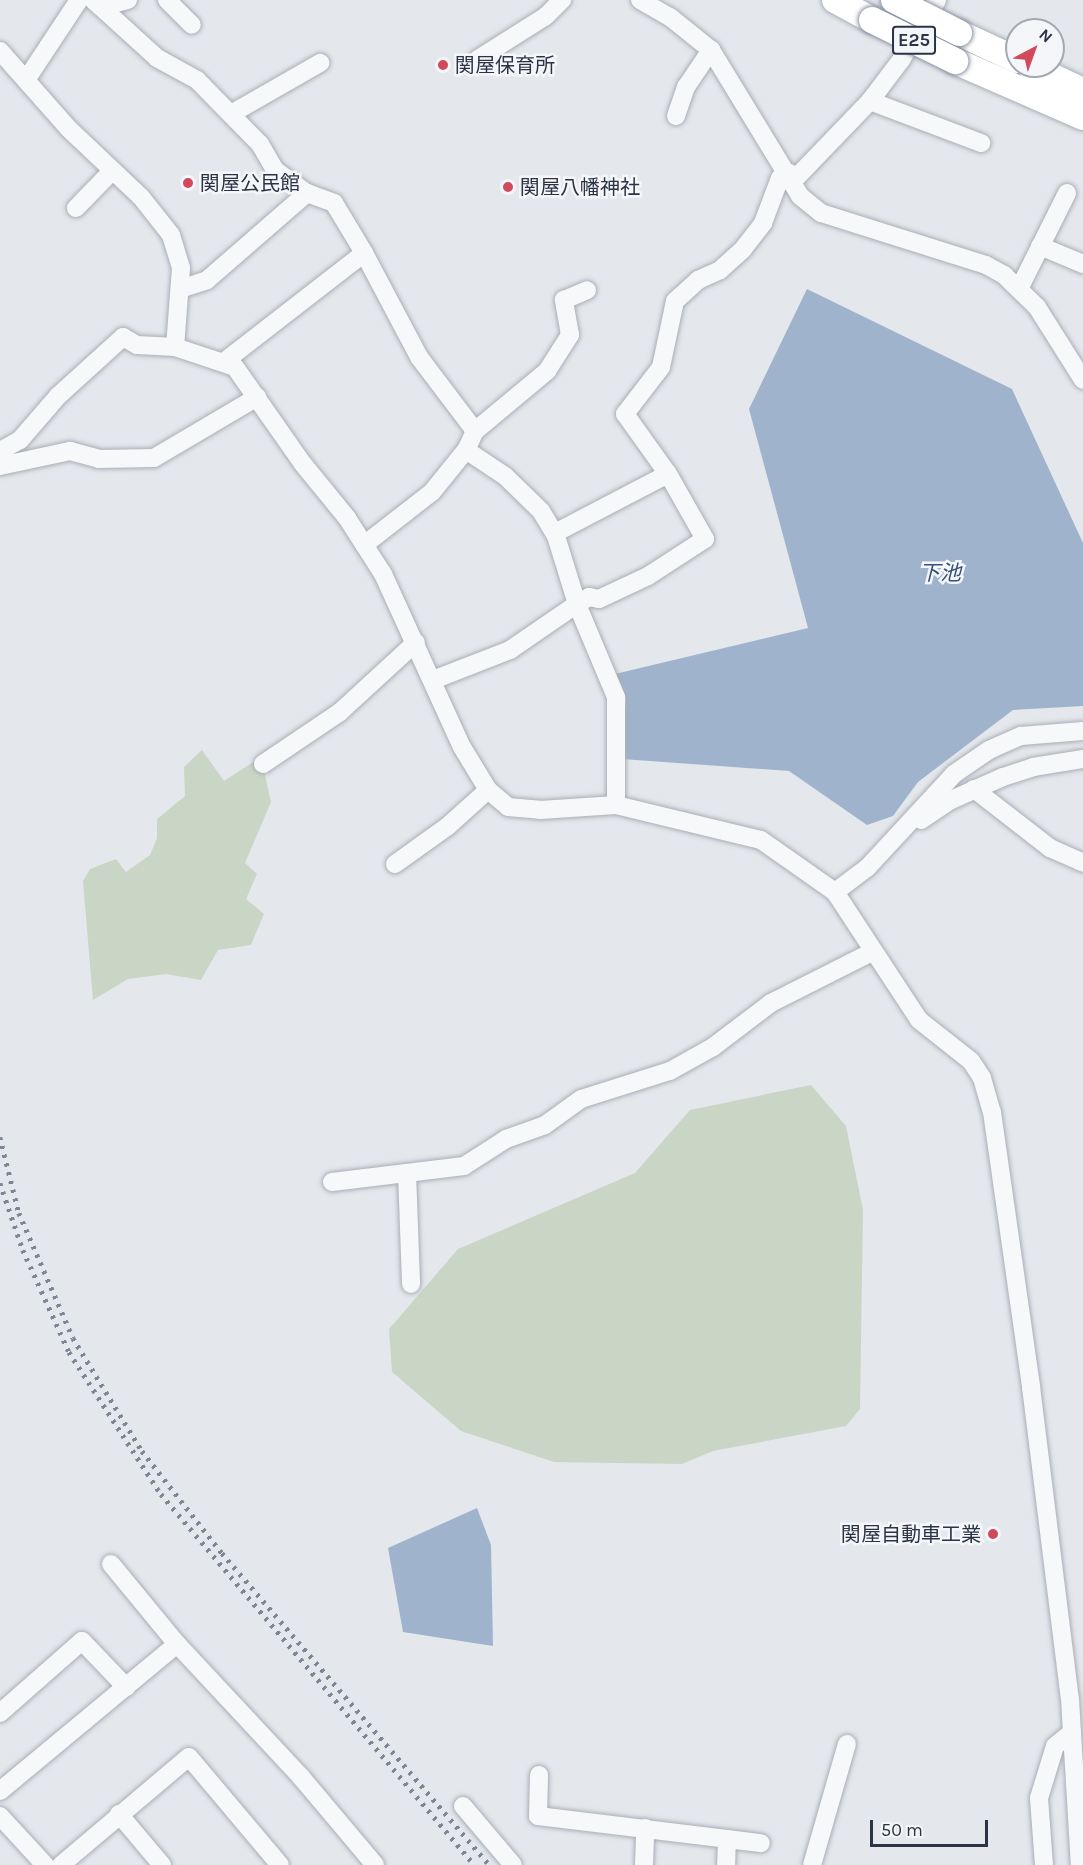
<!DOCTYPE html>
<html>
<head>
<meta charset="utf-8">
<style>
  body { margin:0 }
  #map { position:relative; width:1083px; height:1865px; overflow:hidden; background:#e4e7ec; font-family:Karla,"Noto Sans JP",sans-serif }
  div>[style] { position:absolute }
  .green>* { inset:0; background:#c9d6c5 }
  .water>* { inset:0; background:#9fb4cc }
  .roads { filter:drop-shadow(0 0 2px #a9aeb7) drop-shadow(0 0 2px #a9aeb7) }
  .minor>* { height:18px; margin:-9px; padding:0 9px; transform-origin:9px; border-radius:9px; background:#f7f8fa }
  .highway>* { height:26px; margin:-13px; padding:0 13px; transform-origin:13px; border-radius:13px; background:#fff }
  .rail>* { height:4.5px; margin-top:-2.25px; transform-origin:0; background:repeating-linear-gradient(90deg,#7d8696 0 3px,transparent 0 9px) }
  .bridges { filter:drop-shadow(0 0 2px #8b94a3) drop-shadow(0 0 2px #8b94a3) }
  .highway-bridge>* { height:26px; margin:-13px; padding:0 13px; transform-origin:13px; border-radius:13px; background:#fff }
  .dots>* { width:16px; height:16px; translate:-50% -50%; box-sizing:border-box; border:3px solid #f4f6f9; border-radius:50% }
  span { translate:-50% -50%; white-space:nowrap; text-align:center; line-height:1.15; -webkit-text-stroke:5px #f4f6f9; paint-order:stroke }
  .shield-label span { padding:2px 4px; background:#f4f6f9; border:2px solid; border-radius:4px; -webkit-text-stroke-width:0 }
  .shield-label { font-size:18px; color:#2b3445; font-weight:700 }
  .poi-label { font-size:20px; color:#2b3445 }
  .left { translate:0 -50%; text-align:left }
  .right { translate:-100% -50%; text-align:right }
  .water-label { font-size:21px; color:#34527a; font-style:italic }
  .north { position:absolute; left:1005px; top:18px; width:60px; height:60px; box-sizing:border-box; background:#f4f6f9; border:2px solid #a4a8b1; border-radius:50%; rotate:41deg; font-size:16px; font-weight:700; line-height:24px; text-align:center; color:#2b3445 }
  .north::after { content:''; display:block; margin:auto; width:21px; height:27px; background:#d1495b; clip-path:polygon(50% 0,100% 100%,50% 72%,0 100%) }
  .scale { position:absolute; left:870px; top:1820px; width:118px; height:27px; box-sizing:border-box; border:3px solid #2b3445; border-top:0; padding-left:8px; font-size:18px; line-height:21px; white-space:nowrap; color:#2b3445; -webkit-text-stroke:4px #f4f6f9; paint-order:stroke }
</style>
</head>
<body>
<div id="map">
  <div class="green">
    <i style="clip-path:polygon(202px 750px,224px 781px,261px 757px,271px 802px,245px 863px,257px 874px,246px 899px,264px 914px,251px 945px,218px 950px,201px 980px,166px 974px,128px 979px,93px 1000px,83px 881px,90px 869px,116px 859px,126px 872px,150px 855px,157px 838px,157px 819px,185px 796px,184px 767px)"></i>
    <i style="clip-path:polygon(811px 1085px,846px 1126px,863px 1210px,860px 1409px,846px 1426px,713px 1451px,682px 1464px,554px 1462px,461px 1431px,392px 1372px,389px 1329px,458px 1249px,635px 1173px,690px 1110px)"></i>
  </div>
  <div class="water">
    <i style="clip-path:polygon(807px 289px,1012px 389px,1083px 543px,1083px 706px,1013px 710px,918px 782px,893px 816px,867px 825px,789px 771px,622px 759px,626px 698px,615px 674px,808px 628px,749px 409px)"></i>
    <i style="clip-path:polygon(477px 1508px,491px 1545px,493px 1646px,403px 1632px,388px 1548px)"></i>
  </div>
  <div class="roads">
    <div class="minor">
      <i style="left:167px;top:0;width:35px;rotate:45deg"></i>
      <i style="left:640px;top:0;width:34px;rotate:30deg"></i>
      <i style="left:670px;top:17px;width:53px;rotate:38.8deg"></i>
      <i style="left:711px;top:50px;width:171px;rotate:58.6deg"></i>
      <i style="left:800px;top:196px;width:27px;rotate:39deg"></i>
      <i style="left:821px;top:213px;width:173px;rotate:17.5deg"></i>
      <i style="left:986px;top:265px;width:21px;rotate:29deg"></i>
      <i style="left:1004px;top:275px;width:46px;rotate:44.1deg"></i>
      <i style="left:1037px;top:307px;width:86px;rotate:57.8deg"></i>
      <i style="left:94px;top:1px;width:9px;rotate:41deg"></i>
      <i style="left:101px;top:7px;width:28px;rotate:-15deg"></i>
      <i style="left:101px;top:7px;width:76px;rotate:42.3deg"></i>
      <i style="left:157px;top:58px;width:46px;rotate:28.8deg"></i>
      <i style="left:197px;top:80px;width:90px;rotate:45.5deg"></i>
      <i style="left:260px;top:144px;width:30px;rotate:60deg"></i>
      <i style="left:275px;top:170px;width:39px;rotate:36deg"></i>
      <i style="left:0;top:51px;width:104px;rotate:48.5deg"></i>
      <i style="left:69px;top:129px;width:99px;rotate:43.4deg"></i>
      <i style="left:141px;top:197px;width:48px;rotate:51.7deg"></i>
      <i style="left:171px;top:235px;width:34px;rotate:73deg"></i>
      <i style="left:181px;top:268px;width:79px;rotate:94.3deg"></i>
      <i style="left:175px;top:347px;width:63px;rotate:18.4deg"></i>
      <i style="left:235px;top:367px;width:118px;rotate:55deg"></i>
      <i style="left:303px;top:464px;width:70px;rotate:50.8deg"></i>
      <i style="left:347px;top:518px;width:67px;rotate:57.3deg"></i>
      <i style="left:383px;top:574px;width:190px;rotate:65.5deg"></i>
      <i style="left:462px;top:747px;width:50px;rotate:58.8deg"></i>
      <i style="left:488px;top:790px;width:26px;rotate:40deg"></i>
      <i style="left:508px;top:807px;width:32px;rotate:5deg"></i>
      <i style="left:540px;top:810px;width:76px;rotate:-3.8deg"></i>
      <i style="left:616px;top:805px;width:149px;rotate:13.6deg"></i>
      <i style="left:761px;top:840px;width:90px;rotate:35.1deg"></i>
      <i style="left:835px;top:892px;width:153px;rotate:56.7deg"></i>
      <i style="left:919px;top:1020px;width:66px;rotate:38.3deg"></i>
      <i style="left:971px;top:1061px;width:20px;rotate:57deg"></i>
      <i style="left:982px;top:1078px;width:35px;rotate:74deg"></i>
      <i style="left:992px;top:1112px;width:278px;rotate:81.9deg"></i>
      <i style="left:1031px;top:1387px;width:314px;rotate:82.9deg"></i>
      <i style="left:1070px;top:1699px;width:166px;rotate:86.6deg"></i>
      <i style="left:478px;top:59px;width:80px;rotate:-32.3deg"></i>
      <i style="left:546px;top:16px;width:23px;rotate:-45deg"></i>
      <i style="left:26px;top:80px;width:96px;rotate:-56.5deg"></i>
      <i style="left:870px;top:101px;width:119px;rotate:20.7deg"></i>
      <i style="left:231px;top:114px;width:103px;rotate:-29.8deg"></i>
      <i style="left:676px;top:116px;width:31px;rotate:-71deg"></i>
      <i style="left:686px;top:87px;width:45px;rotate:-56deg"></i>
      <i style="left:793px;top:181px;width:111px;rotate:-46.1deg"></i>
      <i style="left:870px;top:101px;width:51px;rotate:-52.9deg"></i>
      <i style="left:901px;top:60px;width:70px;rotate:-59deg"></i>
      <i style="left:76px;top:208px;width:52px;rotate:-45.8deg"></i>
      <i style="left:1040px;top:246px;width:47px;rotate:22.7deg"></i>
      <i style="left:1020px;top:287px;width:105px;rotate:-63.4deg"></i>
      <i style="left:180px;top:289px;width:28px;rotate:-18deg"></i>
      <i style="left:207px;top:280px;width:133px;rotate:-41deg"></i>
      <i style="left:307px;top:193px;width:29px;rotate:20deg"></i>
      <i style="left:334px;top:203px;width:58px;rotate:59deg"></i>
      <i style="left:225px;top:361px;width:176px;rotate:-37.8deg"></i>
      <i style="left:364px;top:253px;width:118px;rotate:62.1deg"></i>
      <i style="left:419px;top:357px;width:93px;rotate:52.9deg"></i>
      <i style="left:475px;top:431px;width:21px;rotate:115deg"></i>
      <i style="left:466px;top:450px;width:54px;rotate:129deg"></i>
      <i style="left:432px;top:492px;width:86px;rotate:142.1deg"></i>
      <i style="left:475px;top:431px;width:94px;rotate:-39.8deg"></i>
      <i style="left:547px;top:371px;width:43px;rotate:-57.4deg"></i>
      <i style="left:570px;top:335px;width:36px;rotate:-100deg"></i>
      <i style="left:564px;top:300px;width:25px;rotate:-23deg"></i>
      <i style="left:0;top:451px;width:23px;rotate:-29deg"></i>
      <i style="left:20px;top:440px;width:58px;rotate:-49.2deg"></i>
      <i style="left:58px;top:396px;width:88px;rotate:-42.2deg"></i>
      <i style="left:123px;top:337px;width:16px;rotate:30deg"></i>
      <i style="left:137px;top:345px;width:38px;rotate:3deg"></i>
      <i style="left:0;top:466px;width:72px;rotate:-12.1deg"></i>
      <i style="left:70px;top:451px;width:30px;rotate:15deg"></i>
      <i style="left:99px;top:459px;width:55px;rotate:-1deg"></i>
      <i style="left:154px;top:458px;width:120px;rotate:-30.6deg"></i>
      <i style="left:555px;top:533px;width:127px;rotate:-27.6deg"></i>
      <i style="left:433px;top:680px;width:83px;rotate:-21.3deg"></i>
      <i style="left:510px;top:650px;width:81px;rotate:-34.5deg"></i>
      <i style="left:577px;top:604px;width:71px;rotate:-107.2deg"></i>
      <i style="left:556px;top:536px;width:29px;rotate:-121deg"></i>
      <i style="left:541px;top:511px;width:50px;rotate:-135.8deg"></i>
      <i style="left:505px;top:476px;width:47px;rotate:-146.3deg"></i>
      <i style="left:263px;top:764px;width:93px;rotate:-34deg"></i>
      <i style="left:340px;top:712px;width:103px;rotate:-42.6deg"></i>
      <i style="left:974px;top:789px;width:96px;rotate:37.8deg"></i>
      <i style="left:1050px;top:848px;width:36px;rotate:24deg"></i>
      <i style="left:616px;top:805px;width:108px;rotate:-90deg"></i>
      <i style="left:616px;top:697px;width:101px;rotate:-112.8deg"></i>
      <i style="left:577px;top:604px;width:14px;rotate:-30deg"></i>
      <i style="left:589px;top:597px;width:10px;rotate:11deg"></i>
      <i style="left:599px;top:599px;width:54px;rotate:-25.1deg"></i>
      <i style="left:648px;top:576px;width:68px;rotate:-33deg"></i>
      <i style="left:705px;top:539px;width:75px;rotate:-119.6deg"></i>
      <i style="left:668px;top:474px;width:74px;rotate:-125.6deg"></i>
      <i style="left:625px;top:414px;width:59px;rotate:-52.5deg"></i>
      <i style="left:661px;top:367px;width:67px;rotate:-78deg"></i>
      <i style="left:675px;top:301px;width:31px;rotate:-42deg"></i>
      <i style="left:698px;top:280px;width:24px;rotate:-24deg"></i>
      <i style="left:720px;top:270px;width:31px;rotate:-42deg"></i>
      <i style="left:743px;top:249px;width:33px;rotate:-52deg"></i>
      <i style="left:763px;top:223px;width:48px;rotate:-69.3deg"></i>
      <i style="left:780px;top:178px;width:11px;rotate:-27deg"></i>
      <i style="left:921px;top:820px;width:34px;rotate:-34deg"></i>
      <i style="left:949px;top:801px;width:59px;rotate:-24deg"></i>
      <i style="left:1003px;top:777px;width:32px;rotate:-18deg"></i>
      <i style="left:1033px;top:767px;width:51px;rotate:-9.1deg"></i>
      <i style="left:395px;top:864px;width:65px;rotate:-35.6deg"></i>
      <i style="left:448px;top:826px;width:54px;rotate:-42deg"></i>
      <i style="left:835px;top:892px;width:40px;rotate:-37deg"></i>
      <i style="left:867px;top:868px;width:128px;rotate:-47.2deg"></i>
      <i style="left:954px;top:774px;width:42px;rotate:-34.4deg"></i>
      <i style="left:989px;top:750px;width:35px;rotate:-24deg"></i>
      <i style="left:1021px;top:736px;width:62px;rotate:-4.6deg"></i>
      <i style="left:407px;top:1173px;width:111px;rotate:87.9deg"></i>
      <i style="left:332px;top:1182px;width:133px;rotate:-6.9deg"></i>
      <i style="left:464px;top:1166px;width:50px;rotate:-32.7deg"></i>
      <i style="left:506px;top:1139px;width:41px;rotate:-19.7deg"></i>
      <i style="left:545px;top:1125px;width:44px;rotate:-35.8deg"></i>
      <i style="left:581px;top:1099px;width:93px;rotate:-17.5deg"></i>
      <i style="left:670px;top:1071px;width:49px;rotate:-29.2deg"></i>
      <i style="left:713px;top:1047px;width:73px;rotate:-37.2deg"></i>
      <i style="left:771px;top:1003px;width:113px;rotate:-26.8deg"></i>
      <i style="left:111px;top:1564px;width:104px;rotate:50.5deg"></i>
      <i style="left:177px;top:1644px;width:182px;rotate:47deg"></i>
      <i style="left:301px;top:1777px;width:115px;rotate:49.9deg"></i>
      <i style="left:0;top:1713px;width:109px;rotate:-41.3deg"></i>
      <i style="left:82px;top:1641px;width:64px;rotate:46.3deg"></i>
      <i style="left:539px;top:1775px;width:41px;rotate:91.4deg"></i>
      <i style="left:538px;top:1816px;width:190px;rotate:6.9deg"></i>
      <i style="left:727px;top:1839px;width:26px;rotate:92deg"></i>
      <i style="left:0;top:1791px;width:230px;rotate:-39.7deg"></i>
      <i style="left:463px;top:1806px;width:77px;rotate:49.7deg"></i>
      <i style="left:119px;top:1814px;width:67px;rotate:49.9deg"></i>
      <i style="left:0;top:1816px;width:67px;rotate:47.4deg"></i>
      <i style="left:727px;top:1839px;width:34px;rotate:7deg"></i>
      <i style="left:61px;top:1865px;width:167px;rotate:-40.2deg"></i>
      <i style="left:189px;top:1757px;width:141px;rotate:49.9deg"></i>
      <i style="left:644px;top:1865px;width:37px;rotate:-88deg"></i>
      <i style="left:812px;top:1865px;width:126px;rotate:-73.9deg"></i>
      <i style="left:1044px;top:1865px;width:67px;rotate:-94.3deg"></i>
      <i style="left:1039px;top:1798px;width:54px;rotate:-72.9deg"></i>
      <i style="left:1055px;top:1746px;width:22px;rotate:-39deg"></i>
    </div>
    <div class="highway">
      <i style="left:835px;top:0;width:42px;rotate:28.4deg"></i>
      <i style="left:959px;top:33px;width:64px;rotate:25deg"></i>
      <i style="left:955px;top:61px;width:140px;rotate:23.6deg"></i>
      <i style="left:1030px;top:66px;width:59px;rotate:25.3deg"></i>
    </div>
  </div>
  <div class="rail">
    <i style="left:0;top:1137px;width:78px;rotate:76deg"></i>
    <i style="left:19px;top:1213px;width:136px;rotate:66.6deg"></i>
    <i style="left:73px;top:1338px;width:132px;rotate:58.6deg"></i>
    <i style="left:142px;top:1451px;width:130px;rotate:51.9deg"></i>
    <i style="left:222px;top:1553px;width:411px;rotate:49.4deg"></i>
    <i style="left:0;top:1183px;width:71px;rotate:71.1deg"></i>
    <i style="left:23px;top:1250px;width:112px;rotate:65.7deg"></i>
    <i style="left:69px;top:1352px;width:169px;rotate:57.1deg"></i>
    <i style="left:161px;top:1494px;width:486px;rotate:49.8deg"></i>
  </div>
  <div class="bridges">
    <div class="highway-bridge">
      <i style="left:894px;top:0;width:73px;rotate:26.9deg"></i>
      <i style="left:872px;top:20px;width:93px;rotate:26.3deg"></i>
    </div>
  </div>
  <div class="dots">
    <i style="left:443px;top:65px;background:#d1495b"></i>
    <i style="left:188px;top:183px;background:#d1495b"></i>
    <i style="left:508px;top:187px;background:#d1495b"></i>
    <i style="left:993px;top:1534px;background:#d1495b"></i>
  </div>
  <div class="shield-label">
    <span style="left:914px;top:40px">E25</span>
  </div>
  <div class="poi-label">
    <span class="left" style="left:455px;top:65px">関屋保育所</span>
    <span class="left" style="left:200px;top:183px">関屋公民館</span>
    <span class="left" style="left:520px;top:187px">関屋八幡神社</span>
    <span class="right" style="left:981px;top:1534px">関屋自動車工業</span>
  </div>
  <div class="water-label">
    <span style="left:940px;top:573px">下池</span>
  </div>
  <div class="north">N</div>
  <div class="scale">50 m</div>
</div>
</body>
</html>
